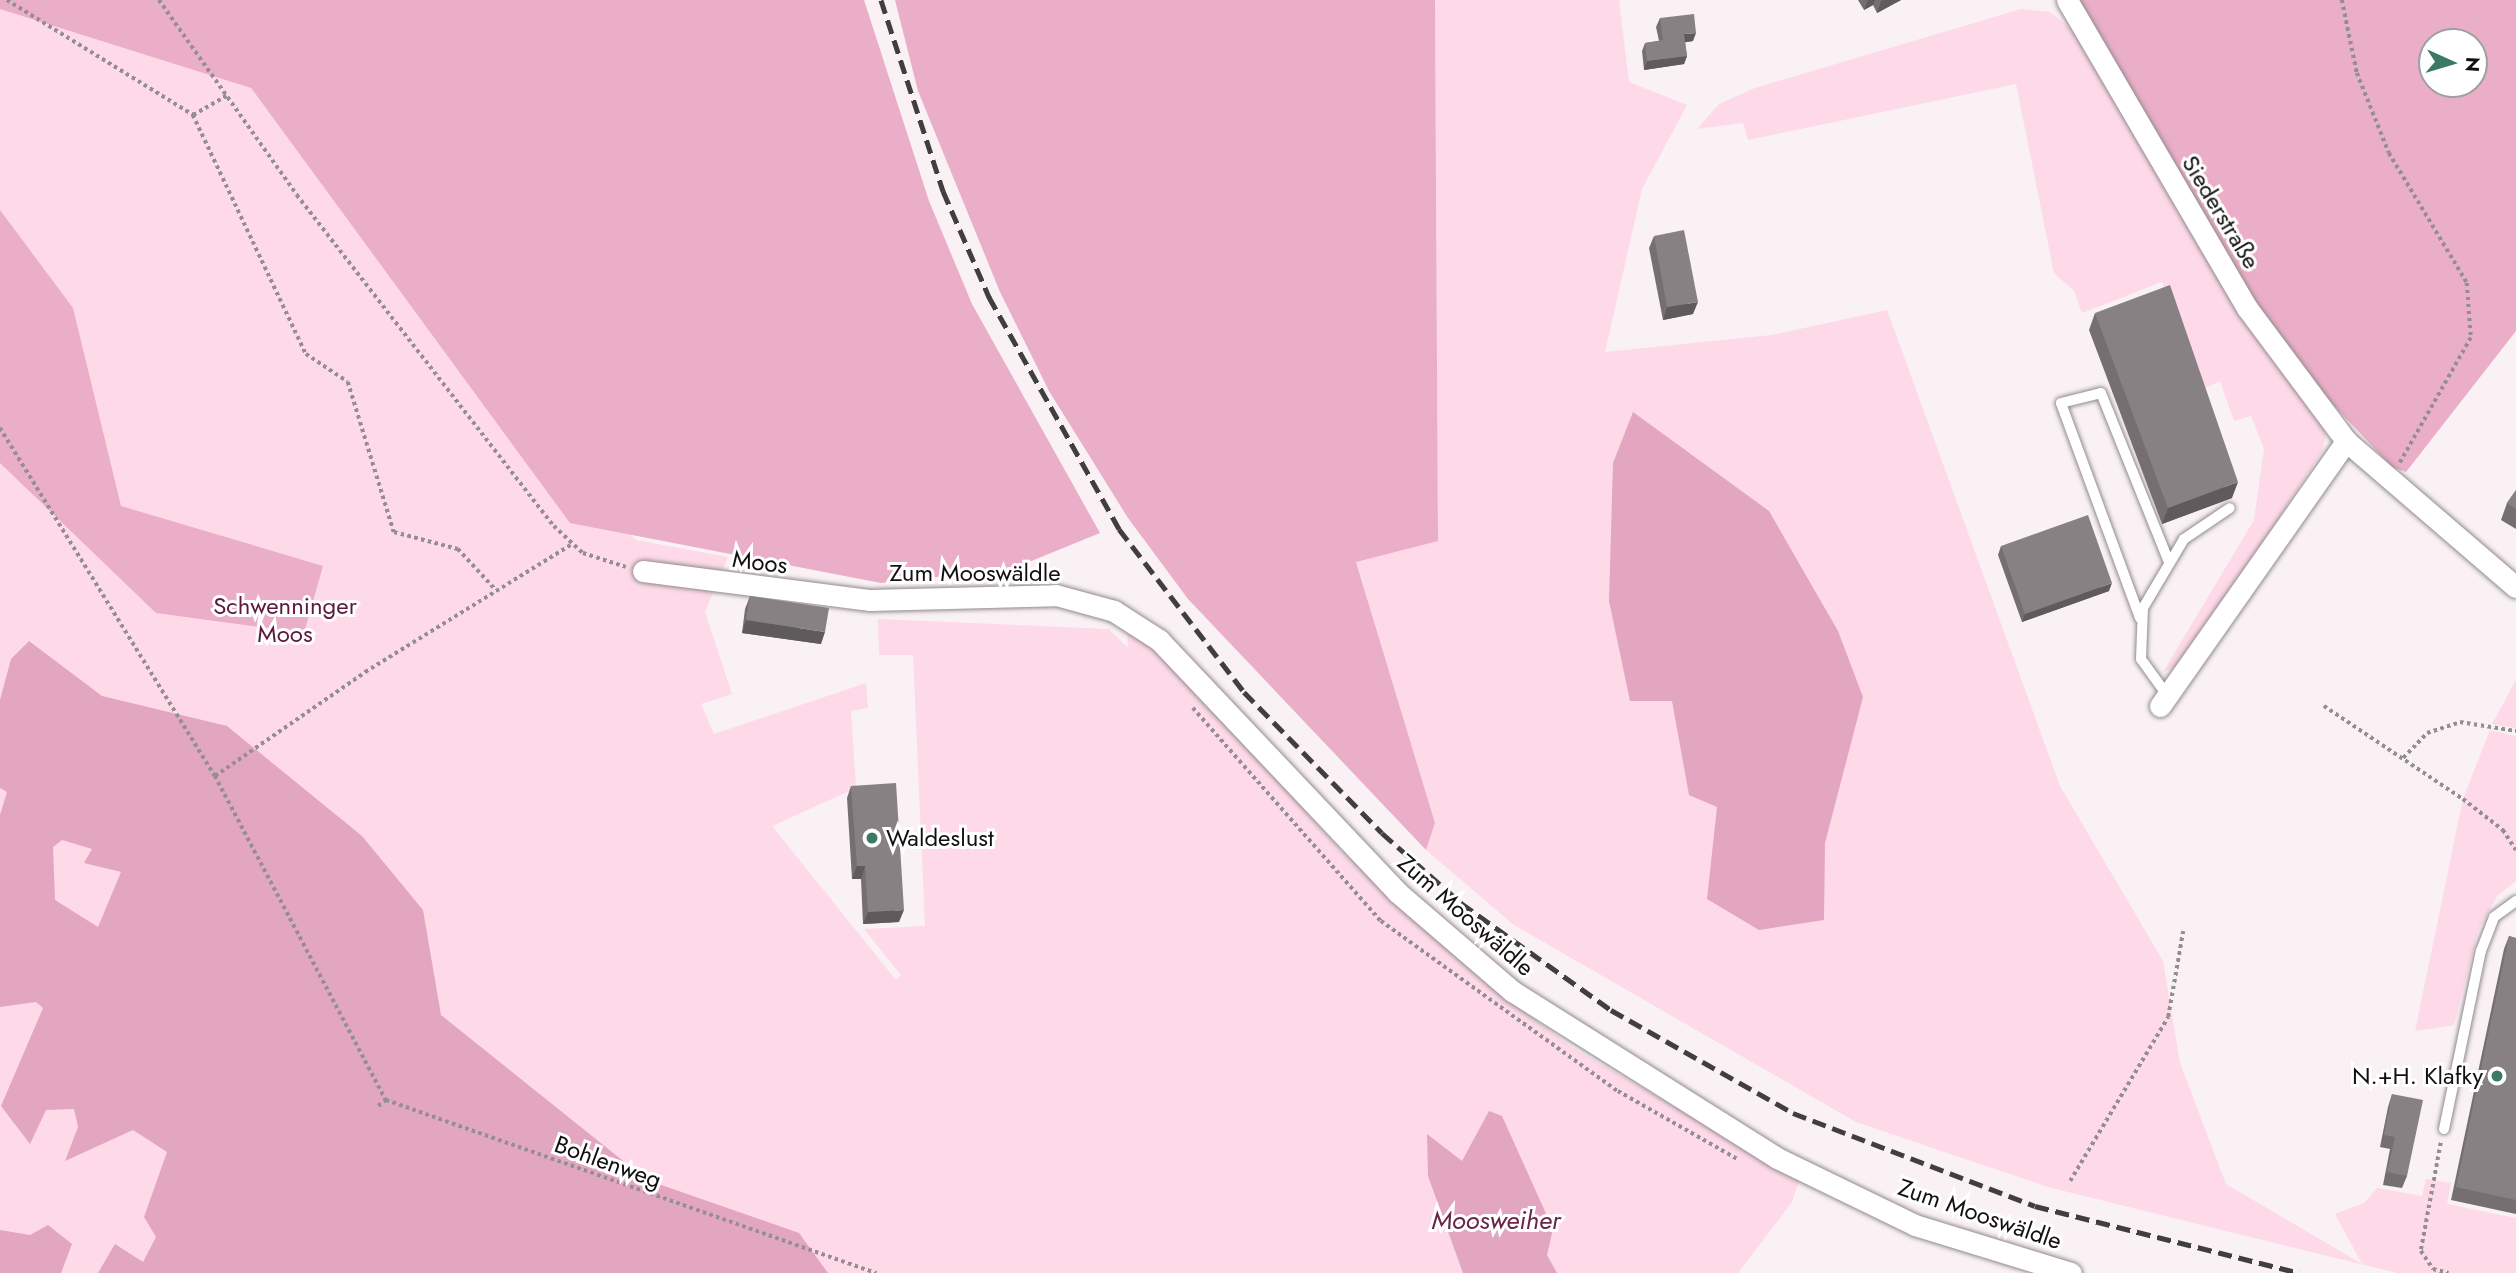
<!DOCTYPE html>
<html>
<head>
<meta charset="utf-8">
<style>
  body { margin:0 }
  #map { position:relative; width:2516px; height:1273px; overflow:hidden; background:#f9f1f4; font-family:Jost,sans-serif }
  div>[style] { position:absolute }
  .green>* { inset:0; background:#fed9e8 }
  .forest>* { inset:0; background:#eaaec8 }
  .water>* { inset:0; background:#e2a6c0 }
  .path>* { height:3.5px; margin-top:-1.75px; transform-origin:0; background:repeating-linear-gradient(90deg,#948e90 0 3.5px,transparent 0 7px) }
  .roads { filter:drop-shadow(0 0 2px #928b8e) drop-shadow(0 0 2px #928b8e) }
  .lane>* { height:10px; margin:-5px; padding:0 5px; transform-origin:5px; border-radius:5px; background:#fff }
  .street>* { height:21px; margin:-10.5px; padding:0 10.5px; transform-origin:10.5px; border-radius:10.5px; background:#fff }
  .rail>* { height:5px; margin-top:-2.5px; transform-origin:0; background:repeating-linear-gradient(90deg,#413e3f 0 14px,transparent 0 21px) }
  .wall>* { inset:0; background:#756f72 }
  .shaded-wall>* { inset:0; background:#5f5a5c }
  .building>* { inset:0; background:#888184 }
  .dots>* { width:19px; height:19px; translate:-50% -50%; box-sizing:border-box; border:4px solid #fff; border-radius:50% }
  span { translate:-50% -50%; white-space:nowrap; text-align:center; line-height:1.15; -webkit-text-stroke:6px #fff; paint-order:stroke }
  .street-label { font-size:24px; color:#121011 }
  .park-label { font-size:24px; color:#5d183d }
  .poi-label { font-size:24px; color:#121011 }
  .left { translate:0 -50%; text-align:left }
  .right { translate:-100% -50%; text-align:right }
  .water-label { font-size:26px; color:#6a2448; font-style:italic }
  .north { position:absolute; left:2418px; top:28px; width:70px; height:70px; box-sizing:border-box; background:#fff; border:2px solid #a09fa0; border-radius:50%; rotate:94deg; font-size:19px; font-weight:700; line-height:28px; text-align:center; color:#121011 }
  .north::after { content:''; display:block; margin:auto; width:24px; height:32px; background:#3b7a67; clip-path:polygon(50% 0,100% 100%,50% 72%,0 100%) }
</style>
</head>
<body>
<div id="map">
  <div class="green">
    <i style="clip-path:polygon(0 0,251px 88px,463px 377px,636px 540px,728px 557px,705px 612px,732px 694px,701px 704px,714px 734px,866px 683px,868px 708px,851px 711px,856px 788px,772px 826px,896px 980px,901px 975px,864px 929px,925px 926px,913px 655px,879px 655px,878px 619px,1109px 629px,1128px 648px,1127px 628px,1205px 696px,1340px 850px,1487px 984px,1573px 1048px,1800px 1179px,1792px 1202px,1738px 1273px,0 1273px)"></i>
    <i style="clip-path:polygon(1435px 0,1619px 0,1629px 82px,1687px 105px,1642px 189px,1605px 352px,1772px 335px,1887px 310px,2060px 786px,2163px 961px,2180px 1063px,2226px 1184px,2362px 1264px,2335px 1214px,2364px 1203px,2377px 1188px,2422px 1196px,2426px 1179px,2451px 1183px,2447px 1204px,2516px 1218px,2516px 1273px,2397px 1273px,2048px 1187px,1856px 1122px,1514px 925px,1426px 850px,1435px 823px,1356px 561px,1438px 540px)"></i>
    <i style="clip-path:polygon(2021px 9px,2050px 12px,2074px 31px,2326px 433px,2323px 450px,2184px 663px,2163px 672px,2254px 520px,2264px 449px,2251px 416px,2234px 421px,2220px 381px,2203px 389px,2162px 282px,2082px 313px,2074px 291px,2054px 273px,2016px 84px,1748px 140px,1743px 123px,1697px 129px,1719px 104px,1755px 88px)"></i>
    <i style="clip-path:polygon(2516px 680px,2516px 728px,2492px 724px)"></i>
    <i style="clip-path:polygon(2490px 730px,2516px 736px,2516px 881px,2497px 896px,2478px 931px,2454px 1025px,2415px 1031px,2463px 799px)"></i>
  </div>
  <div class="forest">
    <i style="clip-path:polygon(0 0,864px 0,929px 201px,972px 304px,1100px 533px,1012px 569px,881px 583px,570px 523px,251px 88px,0 9px)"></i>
    <i style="clip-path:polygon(895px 0,1435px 0,1438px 541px,1356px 562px,1435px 823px,1426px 850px,1188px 599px,1128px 518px,1049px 391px,1000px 292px,918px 91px)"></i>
    <i style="clip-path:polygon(evenodd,2076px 0,2516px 0,2516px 331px,2406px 472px,2392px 467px,2292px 361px,2190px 201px,2076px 0,2432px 42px,2474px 42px,2474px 84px,2432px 84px,2432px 42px)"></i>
    <i style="clip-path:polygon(0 210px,73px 308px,121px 506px,323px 566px,304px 633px,156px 613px,0 463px)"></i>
  </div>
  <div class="water">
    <i style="clip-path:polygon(1633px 412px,1769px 511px,1838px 631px,1863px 697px,1825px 843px,1824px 920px,1759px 930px,1707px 899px,1717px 807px,1689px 795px,1672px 701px,1630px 701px,1609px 601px,1613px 463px)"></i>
    <i style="clip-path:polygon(evenodd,29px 641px,102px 696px,227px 726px,362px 836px,423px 910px,441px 1015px,647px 1180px,799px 1233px,828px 1273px,98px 1273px,115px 1244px,143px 1262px,156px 1237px,144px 1217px,167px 1152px,133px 1130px,65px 1161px,78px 1127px,74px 1109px,46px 1110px,30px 1144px,1px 1106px,43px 1008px,36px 1002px,0 1007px,0 815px,7px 792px,0 788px,0 700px,11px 659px,29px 641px,62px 840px,92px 849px,84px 863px,121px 872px,98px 927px,55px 900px,53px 847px,62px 840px)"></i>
    <i style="clip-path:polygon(1489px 1111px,1502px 1116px,1553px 1229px,1547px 1255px,1557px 1273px,1463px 1273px,1428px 1176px,1427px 1134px,1462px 1161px)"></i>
    <i style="clip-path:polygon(48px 1225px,72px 1244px,61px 1273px,0 1273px,0 1230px,30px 1235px)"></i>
  </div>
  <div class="path">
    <i style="left:7px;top:0;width:219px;rotate:31.7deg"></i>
    <i style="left:193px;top:115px;width:264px;rotate:64.7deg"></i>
    <i style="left:306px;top:354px;width:50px;rotate:33.7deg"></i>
    <i style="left:348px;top:382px;width:157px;rotate:73deg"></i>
    <i style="left:394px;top:532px;width:66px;rotate:14.9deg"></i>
    <i style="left:458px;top:549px;width:54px;rotate:47.2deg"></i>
    <i style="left:159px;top:0;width:239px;rotate:54.7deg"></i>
    <i style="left:297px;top:195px;width:419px;rotate:52.2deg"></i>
    <i style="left:554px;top:526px;width:40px;rotate:43deg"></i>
    <i style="left:583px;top:553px;width:45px;rotate:18deg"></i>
    <i style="left:2342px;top:0;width:75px;rotate:78.4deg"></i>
    <i style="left:2357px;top:73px;width:86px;rotate:68.2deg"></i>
    <i style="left:2389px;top:153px;width:152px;rotate:59deg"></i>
    <i style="left:2467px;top:283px;width:55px;rotate:85.8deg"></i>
    <i style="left:2471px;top:338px;width:144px;rotate:119.6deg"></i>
    <i style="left:193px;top:115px;width:39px;rotate:-30deg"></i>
    <i style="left:0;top:428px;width:409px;rotate:58.3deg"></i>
    <i style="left:215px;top:776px;width:366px;rotate:62.2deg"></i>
    <i style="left:2324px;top:706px;width:167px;rotate:33.8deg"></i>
    <i style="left:2463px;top:799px;width:51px;rotate:37.8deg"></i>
    <i style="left:2503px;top:830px;width:24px;rotate:57deg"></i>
    <i style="left:1193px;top:708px;width:284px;rotate:48.6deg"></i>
    <i style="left:1381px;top:921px;width:292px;rotate:35.7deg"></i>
    <i style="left:1618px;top:1091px;width:137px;rotate:29.7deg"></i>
    <i style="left:2403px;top:758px;width:35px;rotate:-46deg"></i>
    <i style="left:2427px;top:733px;width:35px;rotate:-18deg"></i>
    <i style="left:2460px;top:722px;width:57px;rotate:9.1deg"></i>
    <i style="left:215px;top:776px;width:183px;rotate:-34.7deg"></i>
    <i style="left:365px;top:672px;width:242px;rotate:-31.7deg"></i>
    <i style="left:386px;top:1100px;width:520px;rotate:19.45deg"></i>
    <i style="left:378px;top:1106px;width:10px;rotate:-37deg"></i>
    <i style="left:2441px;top:1143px;width:110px;rotate:100.5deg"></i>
    <i style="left:2421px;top:1251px;width:22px;rotate:56deg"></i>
    <i style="left:2433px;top:1269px;width:16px;rotate:14deg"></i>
    <i style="left:2070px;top:1181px;width:191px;rotate:-59.1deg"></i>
    <i style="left:2168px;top:1017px;width:87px;rotate:-80.1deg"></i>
  </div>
  <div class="roads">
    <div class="lane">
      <i style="left:2140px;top:618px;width:229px;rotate:-110.2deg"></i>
      <i style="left:2061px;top:403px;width:41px;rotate:-14deg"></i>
      <i style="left:2101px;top:393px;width:180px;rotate:68.1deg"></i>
      <i style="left:2167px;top:695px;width:44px;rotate:-125.8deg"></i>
      <i style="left:2141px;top:659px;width:51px;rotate:-87.8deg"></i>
      <i style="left:2143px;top:608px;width:80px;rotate:-59.3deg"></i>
      <i style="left:2184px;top:539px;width:55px;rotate:-34deg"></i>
      <i style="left:2444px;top:1129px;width:182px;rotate:-78.3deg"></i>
      <i style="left:2481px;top:951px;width:36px;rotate:-69deg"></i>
      <i style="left:2494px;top:917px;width:27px;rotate:-36deg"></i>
    </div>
    <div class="street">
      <i style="left:2067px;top:0;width:357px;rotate:59.7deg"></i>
      <i style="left:2247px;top:308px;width:166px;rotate:53.3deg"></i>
      <i style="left:2346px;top:441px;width:224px;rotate:40.7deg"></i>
      <i style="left:643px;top:571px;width:229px;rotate:7.3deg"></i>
      <i style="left:870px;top:600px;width:186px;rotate:-1.5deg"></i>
      <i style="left:1056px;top:595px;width:60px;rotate:15.4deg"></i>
      <i style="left:1114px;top:611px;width:54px;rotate:32.8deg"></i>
      <i style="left:1159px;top:640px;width:347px;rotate:46.6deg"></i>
      <i style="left:1397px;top:892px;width:152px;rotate:40.7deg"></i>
      <i style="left:1512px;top:991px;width:313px;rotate:32.2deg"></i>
      <i style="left:1777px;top:1158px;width:153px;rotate:25.9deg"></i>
      <i style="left:1915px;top:1225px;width:163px;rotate:17.1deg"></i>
      <i style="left:2160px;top:706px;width:324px;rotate:-54.9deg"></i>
    </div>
  </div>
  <div class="rail">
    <i style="left:881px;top:0;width:201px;rotate:72deg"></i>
    <i style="left:943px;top:191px;width:116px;rotate:66.5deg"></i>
    <i style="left:989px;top:297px;width:266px;rotate:60.7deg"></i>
    <i style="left:1119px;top:529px;width:205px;rotate:52.5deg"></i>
    <i style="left:1244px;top:692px;width:197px;rotate:45.6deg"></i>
    <i style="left:1382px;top:833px;width:106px;rotate:41.5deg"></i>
    <i style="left:1461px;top:903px;width:184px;rotate:35.5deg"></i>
    <i style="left:1611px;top:1010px;width:209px;rotate:29.5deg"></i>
    <i style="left:1793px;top:1113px;width:259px;rotate:21deg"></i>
    <i style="left:2035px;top:1206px;width:273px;rotate:14.2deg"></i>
  </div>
  <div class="wall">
    <i style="clip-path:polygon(1858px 0,1901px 0,1877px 13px,1873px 5px,1864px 10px)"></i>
    <i style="clip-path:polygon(1660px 18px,1693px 41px,1685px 42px,1687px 56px,1684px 64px,1644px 70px,1642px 51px,1645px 43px,1659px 41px,1656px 27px)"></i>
    <i style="clip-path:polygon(1654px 236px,1693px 314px,1663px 320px,1649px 248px)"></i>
    <i style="clip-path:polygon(2095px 313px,2232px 498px,2162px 524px,2089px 330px)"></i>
    <i style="clip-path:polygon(2516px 490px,2516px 529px,2501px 520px,2507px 503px)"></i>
    <i style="clip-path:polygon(2001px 546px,2109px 591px,2022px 622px,1998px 555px)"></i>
    <i style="clip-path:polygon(750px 596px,821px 644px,742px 633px,745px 609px)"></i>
    <i style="clip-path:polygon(851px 786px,899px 922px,863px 924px,861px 879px,852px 879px,847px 798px)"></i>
    <i style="clip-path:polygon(2509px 936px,2516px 938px,2516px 1214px,2451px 1200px,2504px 949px)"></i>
    <i style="clip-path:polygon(2392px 1094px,2407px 1176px,2402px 1188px,2383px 1185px,2390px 1149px,2380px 1147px,2388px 1107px)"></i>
  </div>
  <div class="shaded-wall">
    <i style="clip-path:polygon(1868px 0,1875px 0,1873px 5px,1864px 10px)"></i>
    <i style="clip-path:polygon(1884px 0,1901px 0,1877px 13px,1881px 1px)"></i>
    <i style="clip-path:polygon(1696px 33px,1693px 41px,1681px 43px,1684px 34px)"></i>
    <i style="clip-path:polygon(1687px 56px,1684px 64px,1644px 70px,1647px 61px)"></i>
    <i style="clip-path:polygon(1698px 302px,1693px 314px,1663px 320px,1667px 307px)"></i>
    <i style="clip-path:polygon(2238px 482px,2232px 498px,2162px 524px,2168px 508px)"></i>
    <i style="clip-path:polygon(2112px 583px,2109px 591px,2022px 622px,2025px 614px)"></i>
    <i style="clip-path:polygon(746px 620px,825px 632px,821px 644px,742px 633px)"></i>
    <i style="clip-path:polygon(857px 866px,865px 866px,861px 879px,852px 879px)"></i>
    <i style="clip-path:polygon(904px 910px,899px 922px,863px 924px,868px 912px)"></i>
  </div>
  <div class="building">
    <i style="clip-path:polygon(1694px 14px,1696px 33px,1684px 34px,1687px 56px,1647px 61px,1645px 43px,1663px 40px,1660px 18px)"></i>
    <i style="clip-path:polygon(1684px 230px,1698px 302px,1667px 307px,1654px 236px)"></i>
    <i style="clip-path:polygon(2170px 285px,2238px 482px,2168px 508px,2095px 313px)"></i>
    <i style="clip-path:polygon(2516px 490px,2516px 509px,2507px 503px)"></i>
    <i style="clip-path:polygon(2088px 515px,2112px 583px,2025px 614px,2001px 546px)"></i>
    <i style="clip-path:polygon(750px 596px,829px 608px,825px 632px,746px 620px)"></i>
    <i style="clip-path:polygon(896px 783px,904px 910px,868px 912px,865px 866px,857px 866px,851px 786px)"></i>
    <i style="clip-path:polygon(2509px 936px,2516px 938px,2516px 1200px,2456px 1187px)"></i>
    <i style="clip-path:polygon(2392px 1094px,2423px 1100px,2407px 1176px,2387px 1172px,2395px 1137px,2384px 1135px)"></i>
  </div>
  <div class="dots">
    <i style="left:872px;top:838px;background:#3b7a67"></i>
    <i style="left:2497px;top:1076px;background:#3b7a67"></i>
  </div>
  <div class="street-label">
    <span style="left:2221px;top:212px;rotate:59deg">Siederstraße</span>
    <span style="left:760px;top:562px;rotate:7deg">Moos</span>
    <span style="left:975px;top:573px">Zum Mooswäldle</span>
    <span style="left:1466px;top:915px;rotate:41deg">Zum Mooswäldle</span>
    <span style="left:608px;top:1162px;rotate:20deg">Bohlenweg</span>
    <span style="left:1980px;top:1214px;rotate:19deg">Zum Mooswäldle</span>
  </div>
  <div class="park-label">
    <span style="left:285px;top:620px">Schwenninger<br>Moos</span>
  </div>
  <div class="poi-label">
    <span class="left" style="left:886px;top:838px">Waldeslust</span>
    <span class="right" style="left:2483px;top:1076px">N.+H. Klafky</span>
  </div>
  <div class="water-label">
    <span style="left:1496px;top:1221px">Moosweiher</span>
  </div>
  <div class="north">N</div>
</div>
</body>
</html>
